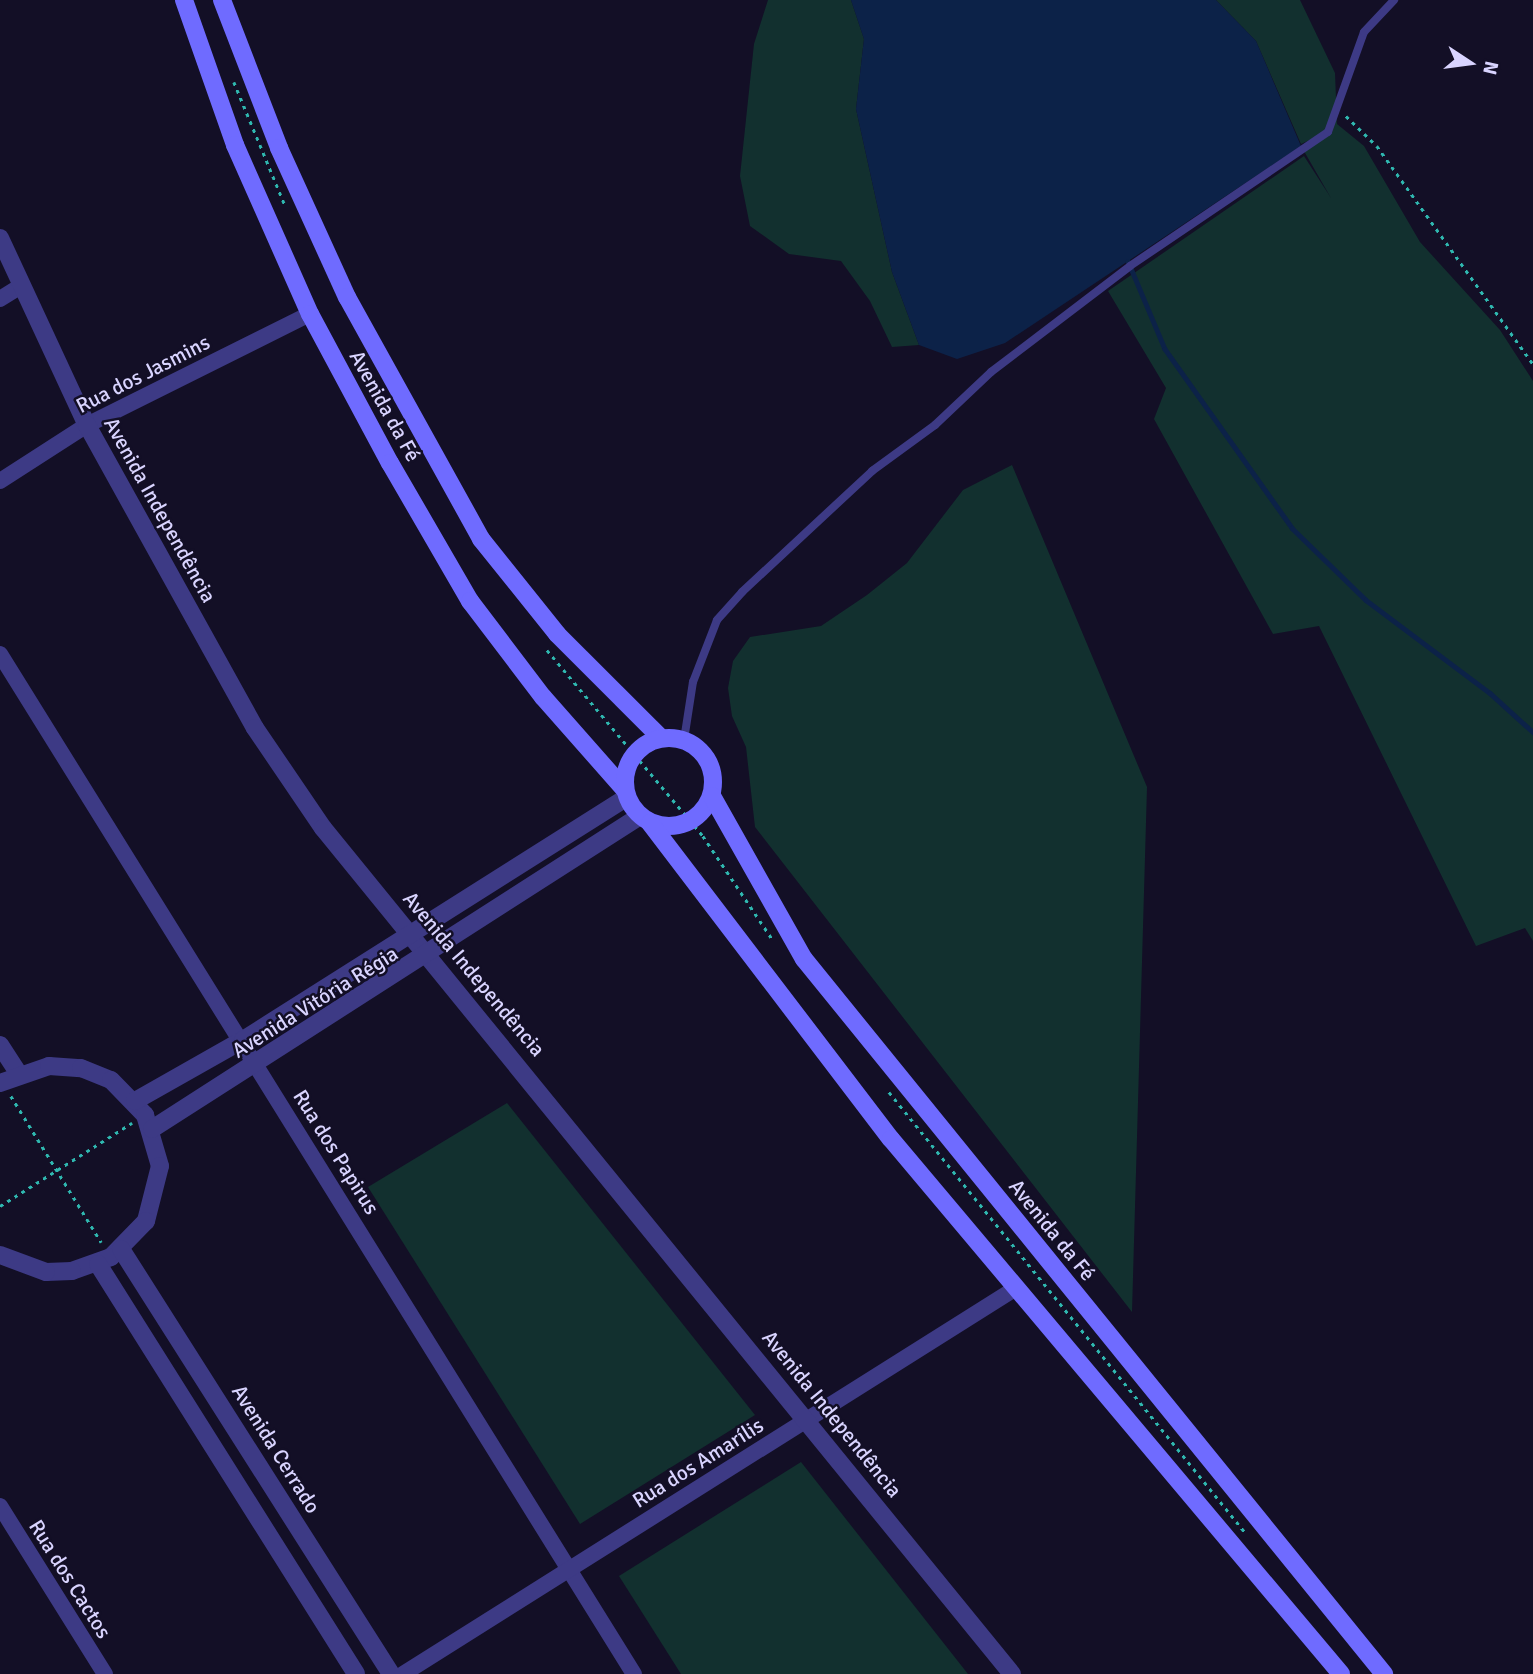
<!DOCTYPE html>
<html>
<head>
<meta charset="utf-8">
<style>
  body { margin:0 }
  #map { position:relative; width:1533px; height:1674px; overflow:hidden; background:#130f26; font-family:Signika,sans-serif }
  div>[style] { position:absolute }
  .green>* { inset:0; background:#12302f }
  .water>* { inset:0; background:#0c2248 }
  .stream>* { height:4.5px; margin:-2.25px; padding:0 2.25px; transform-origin:2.25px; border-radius:2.25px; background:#0c2248 }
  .path>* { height:2.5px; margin-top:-1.25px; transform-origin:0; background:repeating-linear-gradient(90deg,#2fb8b0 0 3.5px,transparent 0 8.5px) }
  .service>* { height:8px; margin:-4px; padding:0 4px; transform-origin:4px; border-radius:4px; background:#3d3a85 }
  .minor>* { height:16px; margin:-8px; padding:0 8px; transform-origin:8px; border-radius:8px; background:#3d3a85 }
  .tertiary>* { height:18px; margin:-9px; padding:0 9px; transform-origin:9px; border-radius:9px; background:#3d3a85 }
  .secondary>* { height:18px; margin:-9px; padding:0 9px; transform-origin:9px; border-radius:9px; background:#6f6bff }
  .secondary>.ring { margin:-9px; padding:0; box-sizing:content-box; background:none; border:18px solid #6f6bff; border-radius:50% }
  span { translate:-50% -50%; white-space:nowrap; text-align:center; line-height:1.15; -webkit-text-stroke:5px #130f26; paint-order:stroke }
  .street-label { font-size:21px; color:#d9d4ff }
  .north { position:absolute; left:1435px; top:28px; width:70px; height:70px; -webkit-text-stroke:5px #130f26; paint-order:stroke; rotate:103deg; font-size:19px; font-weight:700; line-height:28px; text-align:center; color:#d9d4ff }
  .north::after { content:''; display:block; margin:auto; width:24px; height:32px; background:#d9d4ff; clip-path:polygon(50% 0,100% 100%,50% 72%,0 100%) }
</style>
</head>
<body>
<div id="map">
  <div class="green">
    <i style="clip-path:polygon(768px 0,851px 0,864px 39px,856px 109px,892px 272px,919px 345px,892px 347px,870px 301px,841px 261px,789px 254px,750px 226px,740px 176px,754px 44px)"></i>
    <i style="clip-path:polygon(1216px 0,1300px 0,1335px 73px,1337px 124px,1364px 146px,1420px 242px,1500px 330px,1533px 381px,1533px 941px,1525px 928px,1476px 946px,1319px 626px,1273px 634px,1154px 419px,1166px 388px,1108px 291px,1304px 156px,1331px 198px,1301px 146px,1312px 139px,1301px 144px,1256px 41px)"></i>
    <i style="clip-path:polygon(1012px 465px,1147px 787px,1132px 1312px,755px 827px,746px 747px,732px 716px,728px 688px,733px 661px,750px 637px,821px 626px,867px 595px,907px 563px,963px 490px)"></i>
    <i style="clip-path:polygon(507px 1103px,755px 1415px,580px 1524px,368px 1187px)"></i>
    <i style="clip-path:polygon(801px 1462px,968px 1674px,681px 1674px,619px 1576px)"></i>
  </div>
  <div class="water">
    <i style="clip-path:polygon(851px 0,1216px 0,1256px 41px,1301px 146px,1005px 343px,957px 359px,919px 345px,892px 272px,856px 109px,864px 39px)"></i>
  </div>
  <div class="stream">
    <i style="left:1128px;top:261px;width:95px;rotate:67.2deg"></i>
    <i style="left:1165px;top:349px;width:219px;rotate:54.6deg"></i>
    <i style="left:1292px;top:528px;width:103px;rotate:44.2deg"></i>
    <i style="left:1366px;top:600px;width:155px;rotate:36.9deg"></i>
    <i style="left:1490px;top:693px;width:58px;rotate:42.2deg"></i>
  </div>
  <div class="path">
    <i style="left:234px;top:82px;width:133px;rotate:67.5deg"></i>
    <i style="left:1346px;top:116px;width:43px;rotate:44.1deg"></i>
    <i style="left:1377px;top:146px;width:268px;rotate:54.4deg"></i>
    <i style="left:547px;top:650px;width:243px;rotate:50deg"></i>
    <i style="left:703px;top:836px;width:125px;rotate:56.1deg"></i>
    <i style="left:889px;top:1092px;width:565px;rotate:51.04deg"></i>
    <i style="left:11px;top:1096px;width:172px;rotate:58.3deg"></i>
    <i style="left:0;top:1206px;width:156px;rotate:-32.2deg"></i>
  </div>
  <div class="service">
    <i style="left:684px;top:740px;width:59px;rotate:-81.2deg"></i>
    <i style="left:693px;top:682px;width:66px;rotate:-68.8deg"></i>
    <i style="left:717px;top:620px;width:38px;rotate:-48deg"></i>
    <i style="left:742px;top:592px;width:178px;rotate:-42.9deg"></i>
    <i style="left:872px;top:471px;width:78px;rotate:-36.1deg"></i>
    <i style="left:935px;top:425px;width:77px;rotate:-43.4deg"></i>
    <i style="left:991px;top:372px;width:175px;rotate:-37.3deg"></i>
    <i style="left:1130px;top:266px;width:239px;rotate:-34.1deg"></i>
    <i style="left:1328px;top:132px;width:106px;rotate:-70.2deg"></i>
    <i style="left:1364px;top:32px;width:44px;rotate:-46.8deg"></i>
  </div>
  <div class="minor">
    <i style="left:0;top:299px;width:22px;rotate:-32deg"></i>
    <i style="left:0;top:481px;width:103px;rotate:-32.8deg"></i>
    <i style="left:87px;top:425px;width:249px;rotate:-26.5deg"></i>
    <i style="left:0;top:654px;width:1201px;rotate:58.14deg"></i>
    <i style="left:0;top:1506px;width:198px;rotate:58deg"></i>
    <i style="left:403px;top:1674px;width:724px;rotate:-32.2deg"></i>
  </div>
  <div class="tertiary">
    <i style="left:0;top:238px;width:206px;rotate:65.1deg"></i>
    <i style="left:87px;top:425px;width:346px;rotate:61deg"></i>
    <i style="left:255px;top:728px;width:121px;rotate:55.8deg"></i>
    <i style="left:323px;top:828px;width:1091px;rotate:50.84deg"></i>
    <i style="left:0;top:1045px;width:33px;rotate:57deg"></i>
    <i style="left:0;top:1083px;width:52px;rotate:-19.1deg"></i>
    <i style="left:49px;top:1066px;width:32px;rotate:4deg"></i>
    <i style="left:81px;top:1068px;width:32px;rotate:22deg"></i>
    <i style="left:111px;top:1080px;width:49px;rotate:45.8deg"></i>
    <i style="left:145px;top:1115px;width:53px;rotate:73.6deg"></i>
    <i style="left:160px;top:1166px;width:57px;rotate:104.3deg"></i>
    <i style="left:146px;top:1221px;width:50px;rotate:134.2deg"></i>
    <i style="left:111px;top:1257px;width:41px;rotate:160.3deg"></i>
    <i style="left:72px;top:1271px;width:26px;rotate:178deg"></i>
    <i style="left:46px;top:1272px;width:49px;rotate:-159.7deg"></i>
    <i style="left:135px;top:1101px;width:124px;rotate:-29.5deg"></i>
    <i style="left:243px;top:1040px;width:454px;rotate:-32.3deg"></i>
    <i style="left:152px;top:1129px;width:580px;rotate:-32.68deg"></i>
    <i style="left:121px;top:1249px;width:504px;rotate:57.57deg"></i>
    <i style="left:98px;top:1264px;width:484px;rotate:57.8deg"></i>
  </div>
  <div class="secondary">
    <i style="left:184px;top:0;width:154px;rotate:70.6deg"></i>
    <i style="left:235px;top:145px;width:185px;rotate:66.1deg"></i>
    <i style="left:310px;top:314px;width:169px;rotate:61.8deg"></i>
    <i style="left:390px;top:463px;width:160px;rotate:59.9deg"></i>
    <i style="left:470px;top:601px;width:121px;rotate:52.8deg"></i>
    <i style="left:543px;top:697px;width:124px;rotate:48.6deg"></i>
    <i style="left:222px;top:0;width:159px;rotate:68.9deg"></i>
    <i style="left:279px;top:148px;width:164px;rotate:65.5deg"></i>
    <i style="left:347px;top:297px;width:277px;rotate:61deg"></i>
    <i style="left:481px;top:539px;width:122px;rotate:51.3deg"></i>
    <i style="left:557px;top:634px;width:147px;rotate:45deg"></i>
    <i class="ring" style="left:625px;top:738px;width:70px;height:70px"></i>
    <i style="left:712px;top:796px;width:187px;rotate:60.6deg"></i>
    <i style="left:804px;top:959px;width:921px;rotate:50.95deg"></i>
    <i style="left:650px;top:823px;width:397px;rotate:52.7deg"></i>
    <i style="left:891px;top:1139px;width:699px;rotate:49.93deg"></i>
  </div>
  <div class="street-label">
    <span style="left:143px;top:374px;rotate:-27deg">Rua dos Jasmins</span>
    <span style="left:385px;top:406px;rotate:61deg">Avenida da Fé</span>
    <span style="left:160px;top:510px;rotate:61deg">Avenida Independência</span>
    <span style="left:474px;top:974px;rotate:50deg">Avenida Independência</span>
    <span style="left:315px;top:1002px;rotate:-32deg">Avenida Vitória Régia</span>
    <span style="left:336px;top:1152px;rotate:58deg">Rua dos Papirus</span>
    <span style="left:1052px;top:1230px;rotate:51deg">Avenida da Fé</span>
    <span style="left:832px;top:1414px;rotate:51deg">Avenida Independência</span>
    <span style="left:276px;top:1449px;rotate:58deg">Avenida Cerrado</span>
    <span style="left:698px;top:1463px;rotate:-32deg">Rua dos Amarílis</span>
    <span style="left:70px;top:1579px;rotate:58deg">Rua dos Cactos</span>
  </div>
  <div class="north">N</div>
</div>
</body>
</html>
